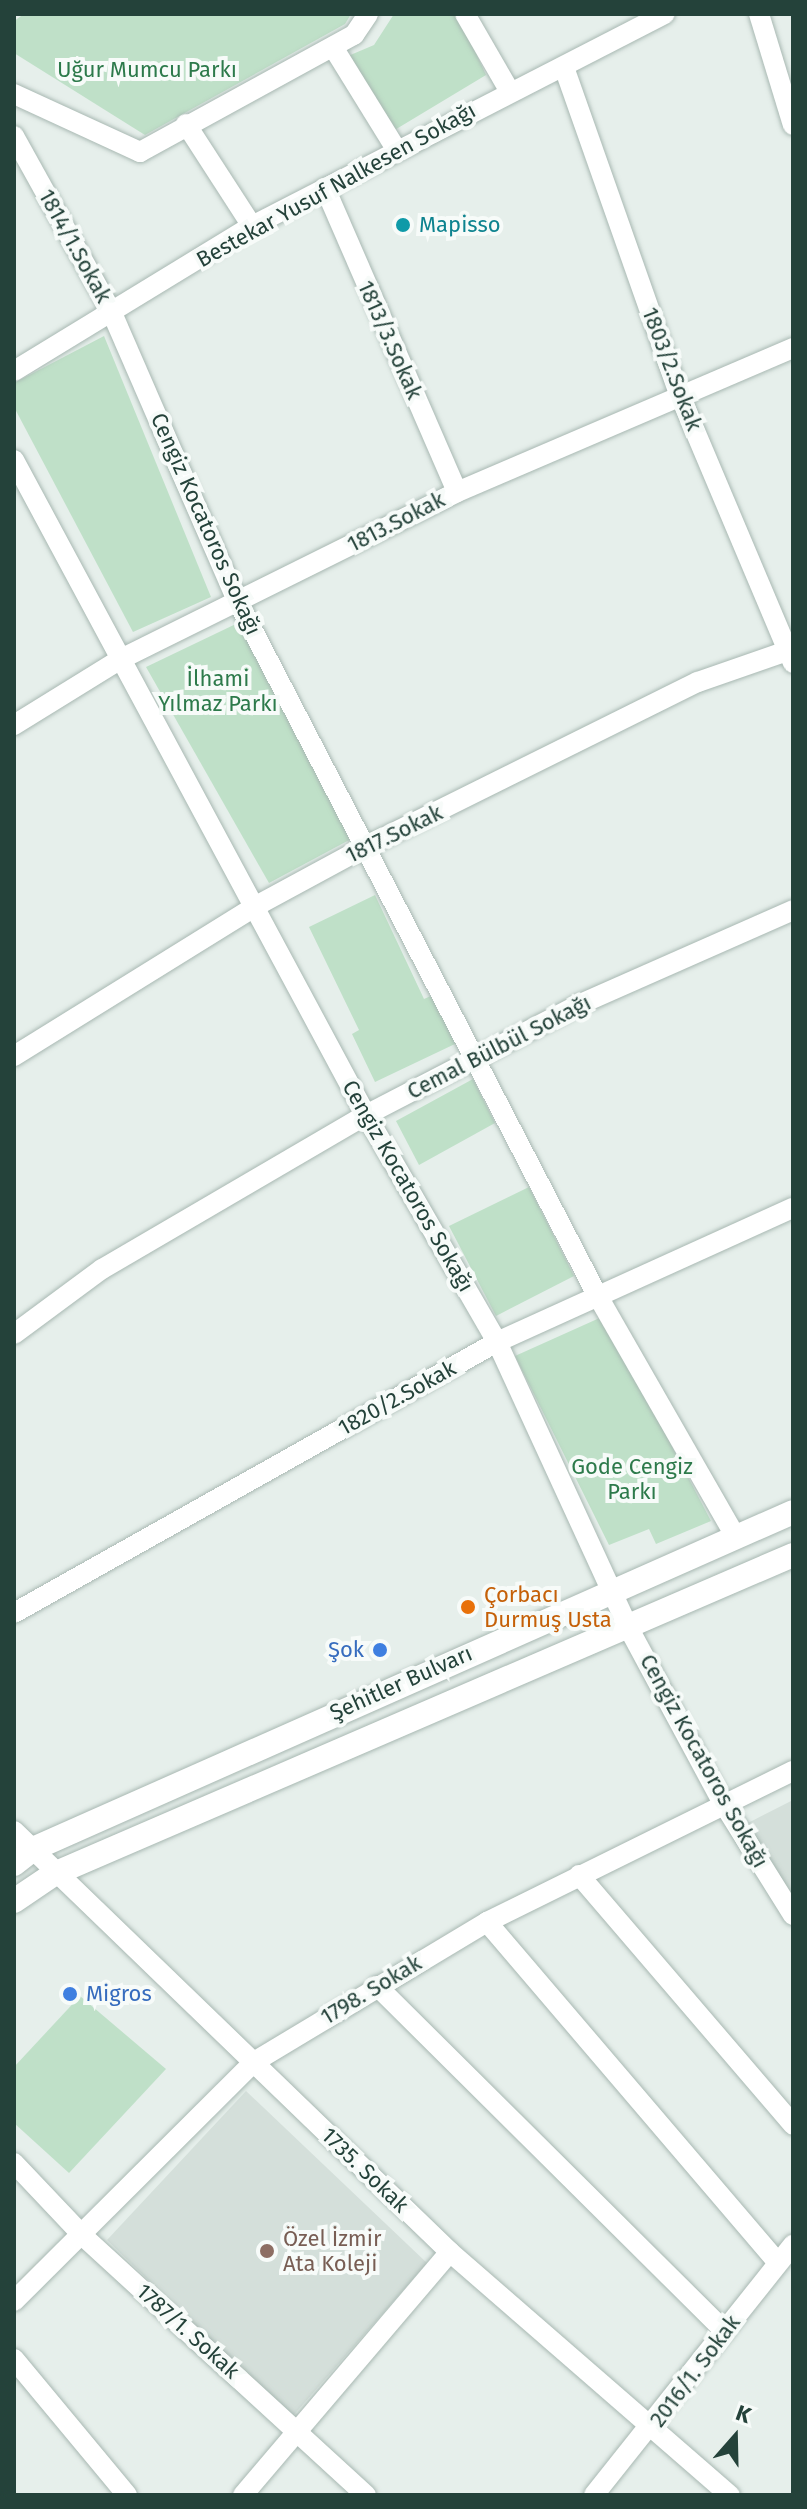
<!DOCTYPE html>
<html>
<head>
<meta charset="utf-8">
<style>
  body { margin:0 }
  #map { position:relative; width:807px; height:2509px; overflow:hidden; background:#e6efeb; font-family:"Fira Sans",sans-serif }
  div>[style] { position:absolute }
  .built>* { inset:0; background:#d4dfda }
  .green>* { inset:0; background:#bfe0c8 }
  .roads { filter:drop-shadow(0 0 2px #a8b8b2) drop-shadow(0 0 2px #a8b8b2) }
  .street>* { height:20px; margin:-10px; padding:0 10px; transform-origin:10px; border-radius:10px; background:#fff }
  .secondary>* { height:24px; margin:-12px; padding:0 12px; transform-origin:12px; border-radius:12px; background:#fff }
  .dots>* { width:22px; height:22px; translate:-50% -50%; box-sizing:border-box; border:4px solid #f7fbf9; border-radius:50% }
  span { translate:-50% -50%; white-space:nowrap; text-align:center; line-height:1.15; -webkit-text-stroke:8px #f7fbf9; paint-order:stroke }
  .park-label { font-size:22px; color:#2d7a4b }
  .street-label { font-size:22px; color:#24423a }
  .culture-label { font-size:22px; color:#0d838f }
  .left { translate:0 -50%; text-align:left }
  .food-label { font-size:22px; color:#c56008 }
  .shop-label { font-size:22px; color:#366cbe }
  .right { translate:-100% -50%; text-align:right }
  .education-label { font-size:22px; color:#785e54 }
  .frame { position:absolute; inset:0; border:16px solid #24423a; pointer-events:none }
  .north { position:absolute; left:695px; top:2397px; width:80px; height:80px; -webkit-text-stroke:6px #f7fbf9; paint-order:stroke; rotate:20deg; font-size:22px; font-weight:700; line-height:32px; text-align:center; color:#24423a }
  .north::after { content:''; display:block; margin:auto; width:28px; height:36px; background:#24423a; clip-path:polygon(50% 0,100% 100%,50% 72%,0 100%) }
</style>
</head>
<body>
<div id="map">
  <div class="built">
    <i style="clip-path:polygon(793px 1800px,793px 1899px,746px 1824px)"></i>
    <i style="clip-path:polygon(246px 2091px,427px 2263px,291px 2418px,107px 2240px)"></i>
  </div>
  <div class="green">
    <i style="clip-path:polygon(24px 14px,351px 14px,345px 24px,145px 135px,14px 53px,14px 21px)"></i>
    <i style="clip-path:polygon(394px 14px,458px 14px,486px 75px,388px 134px,348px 56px,374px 45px)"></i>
    <i style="clip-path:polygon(104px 336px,211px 597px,133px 632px,14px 407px,14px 383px)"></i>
    <i style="clip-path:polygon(240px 622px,353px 838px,269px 883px,146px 667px)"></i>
    <i style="clip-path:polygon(375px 895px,424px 999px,433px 995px,457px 1043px,375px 1082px,352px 1034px,359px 1030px,309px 927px)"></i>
    <i style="clip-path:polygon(473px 1079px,495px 1123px,419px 1165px,396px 1121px)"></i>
    <i style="clip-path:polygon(529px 1187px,574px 1276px,496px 1316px,449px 1226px)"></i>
    <i style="clip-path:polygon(604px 1316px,711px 1521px,656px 1544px,649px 1529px,609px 1545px,515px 1356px)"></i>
    <i style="clip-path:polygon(80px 1996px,166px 2069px,69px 2173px,14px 2123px,14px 2067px)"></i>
  </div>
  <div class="roads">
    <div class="street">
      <i style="left:465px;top:14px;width:90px;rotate:60deg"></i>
      <i style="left:759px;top:14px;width:116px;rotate:73deg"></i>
      <i style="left:333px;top:47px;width:120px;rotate:58.3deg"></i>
      <i style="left:565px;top:70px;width:343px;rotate:70.6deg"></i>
      <i style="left:679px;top:393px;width:293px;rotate:67.1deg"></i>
      <i style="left:14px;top:94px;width:139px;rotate:24.7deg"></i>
      <i style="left:140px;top:152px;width:244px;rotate:-28.7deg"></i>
      <i style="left:354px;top:35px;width:25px;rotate:-56deg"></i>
      <i style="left:186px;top:124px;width:121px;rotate:57.1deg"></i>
      <i style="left:14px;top:136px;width:202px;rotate:61deg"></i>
      <i style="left:112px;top:313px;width:313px;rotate:66.5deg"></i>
      <i style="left:237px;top:600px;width:780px;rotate:62.61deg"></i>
      <i style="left:596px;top:1293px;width:281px;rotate:60.2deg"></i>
      <i style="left:325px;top:188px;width:331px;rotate:66.5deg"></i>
      <i style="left:14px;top:371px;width:279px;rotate:-31.4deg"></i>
      <i style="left:252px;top:226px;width:464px;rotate:-27.2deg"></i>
      <i style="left:14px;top:460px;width:744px;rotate:61.75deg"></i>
      <i style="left:366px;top:1115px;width:262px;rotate:60deg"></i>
      <i style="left:497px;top:1342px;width:311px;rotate:65.3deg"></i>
      <i style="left:627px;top:1625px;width:202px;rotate:61.7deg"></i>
      <i style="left:723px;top:1803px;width:132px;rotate:58deg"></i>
      <i style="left:14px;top:725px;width:126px;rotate:-31.7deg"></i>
      <i style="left:121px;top:659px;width:375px;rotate:-26.4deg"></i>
      <i style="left:457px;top:492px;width:366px;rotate:-23.2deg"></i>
      <i style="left:14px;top:1056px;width:285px;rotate:-31.8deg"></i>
      <i style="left:256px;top:906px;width:126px;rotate:-28.4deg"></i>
      <i style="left:367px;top:846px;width:369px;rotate:-26.4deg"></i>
      <i style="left:698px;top:682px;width:101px;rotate:-19.2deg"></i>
      <i style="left:14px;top:1334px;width:109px;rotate:-36.5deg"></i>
      <i style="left:102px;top:1269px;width:306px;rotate:-30.3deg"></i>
      <i style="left:366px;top:1115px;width:239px;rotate:-27.4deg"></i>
      <i style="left:578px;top:1005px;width:235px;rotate:-23.8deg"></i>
      <i style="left:14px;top:1613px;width:554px;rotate:-29.3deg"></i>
      <i style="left:497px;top:1342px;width:325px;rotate:-24.4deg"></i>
      <i style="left:14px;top:1831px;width:606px;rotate:44deg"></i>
      <i style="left:450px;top:2252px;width:371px;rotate:41deg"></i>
      <i style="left:579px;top:1875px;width:329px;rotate:49.4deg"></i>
      <i style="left:487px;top:1922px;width:447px;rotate:49.5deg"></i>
      <i style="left:377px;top:1986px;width:490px;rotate:44.8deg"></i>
      <i style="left:14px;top:2163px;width:100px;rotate:46.6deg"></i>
      <i style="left:83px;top:2236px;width:384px;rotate:42.5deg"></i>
      <i style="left:14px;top:2301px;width:339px;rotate:-44.9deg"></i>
      <i style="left:254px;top:2062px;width:272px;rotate:-31deg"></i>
      <i style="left:487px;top:1922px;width:341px;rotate:-26.3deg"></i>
      <i style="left:14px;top:2359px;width:177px;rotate:50.3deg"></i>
      <i style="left:243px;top:2495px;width:319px;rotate:-49.6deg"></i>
      <i style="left:594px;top:2495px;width:320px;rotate:-51.5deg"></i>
    </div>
    <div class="secondary">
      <i style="left:14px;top:1864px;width:24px;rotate:-38deg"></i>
      <i style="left:33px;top:1849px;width:831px;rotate:-23.91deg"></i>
      <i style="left:14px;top:1901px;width:48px;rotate:-34deg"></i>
      <i style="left:54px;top:1874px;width:805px;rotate:-23.35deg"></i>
    </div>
  </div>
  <div class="dots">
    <i style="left:403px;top:225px;background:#0f9aa8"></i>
    <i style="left:468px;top:1607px;background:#e8710a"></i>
    <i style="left:380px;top:1650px;background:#3f7fe0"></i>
    <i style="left:70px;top:1994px;background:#3f7fe0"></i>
    <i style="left:267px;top:2251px;background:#8d6e63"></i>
  </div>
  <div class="park-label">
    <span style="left:147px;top:70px">Uğur Mumcu Parkı</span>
    <span style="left:218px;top:691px">İlhami<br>Yılmaz Parkı</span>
    <span style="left:632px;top:1479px">Gode Cengiz<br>Parkı</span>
  </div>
  <div class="street-label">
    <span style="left:336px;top:185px;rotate:-29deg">Bestekar Yusuf Nalkesen Sokağı</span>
    <span style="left:75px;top:246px;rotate:61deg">1814/1.Sokak</span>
    <span style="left:390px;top:340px;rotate:66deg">1813/3.Sokak</span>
    <span style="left:672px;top:369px;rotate:69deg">1803/2.Sokak</span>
    <span style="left:396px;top:522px;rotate:-27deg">1813.Sokak</span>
    <span style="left:206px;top:524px;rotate:66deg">Cengiz Kocatoros Sokağı</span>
    <span style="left:394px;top:834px;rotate:-26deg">1817.Sokak</span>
    <span style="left:499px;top:1047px;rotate:-27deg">Cemal Bülbül Sokağı</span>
    <span style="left:408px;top:1186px;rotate:60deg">Cengiz Kocatoros Sokağı</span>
    <span style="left:397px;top:1398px;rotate:-29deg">1820/2.Sokak</span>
    <span style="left:401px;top:1683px;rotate:-24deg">Şehitler Bulvarı</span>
    <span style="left:704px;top:1761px;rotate:61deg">Cengiz Kocatoros Sokağı</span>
    <span style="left:371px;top:1990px;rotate:-31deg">1798. Sokak</span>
    <span style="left:365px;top:2170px;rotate:44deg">1735. Sokak</span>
    <span style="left:188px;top:2331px;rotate:42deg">1787/1. Sokak</span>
    <span style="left:695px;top:2371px;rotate:-53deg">2016/1. Sokak</span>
  </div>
  <div class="culture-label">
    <span class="left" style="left:419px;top:225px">Mapisso</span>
  </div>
  <div class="food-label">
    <span class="left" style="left:484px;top:1607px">Çorbacı<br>Durmuş Usta</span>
  </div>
  <div class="shop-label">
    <span class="right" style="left:364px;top:1650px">Şok</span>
    <span class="left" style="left:86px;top:1994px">Migros</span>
  </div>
  <div class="education-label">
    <span class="left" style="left:283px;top:2251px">Özel İzmir<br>Ata Koleji</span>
  </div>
  <div class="frame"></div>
  <div class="north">K</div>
</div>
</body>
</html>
